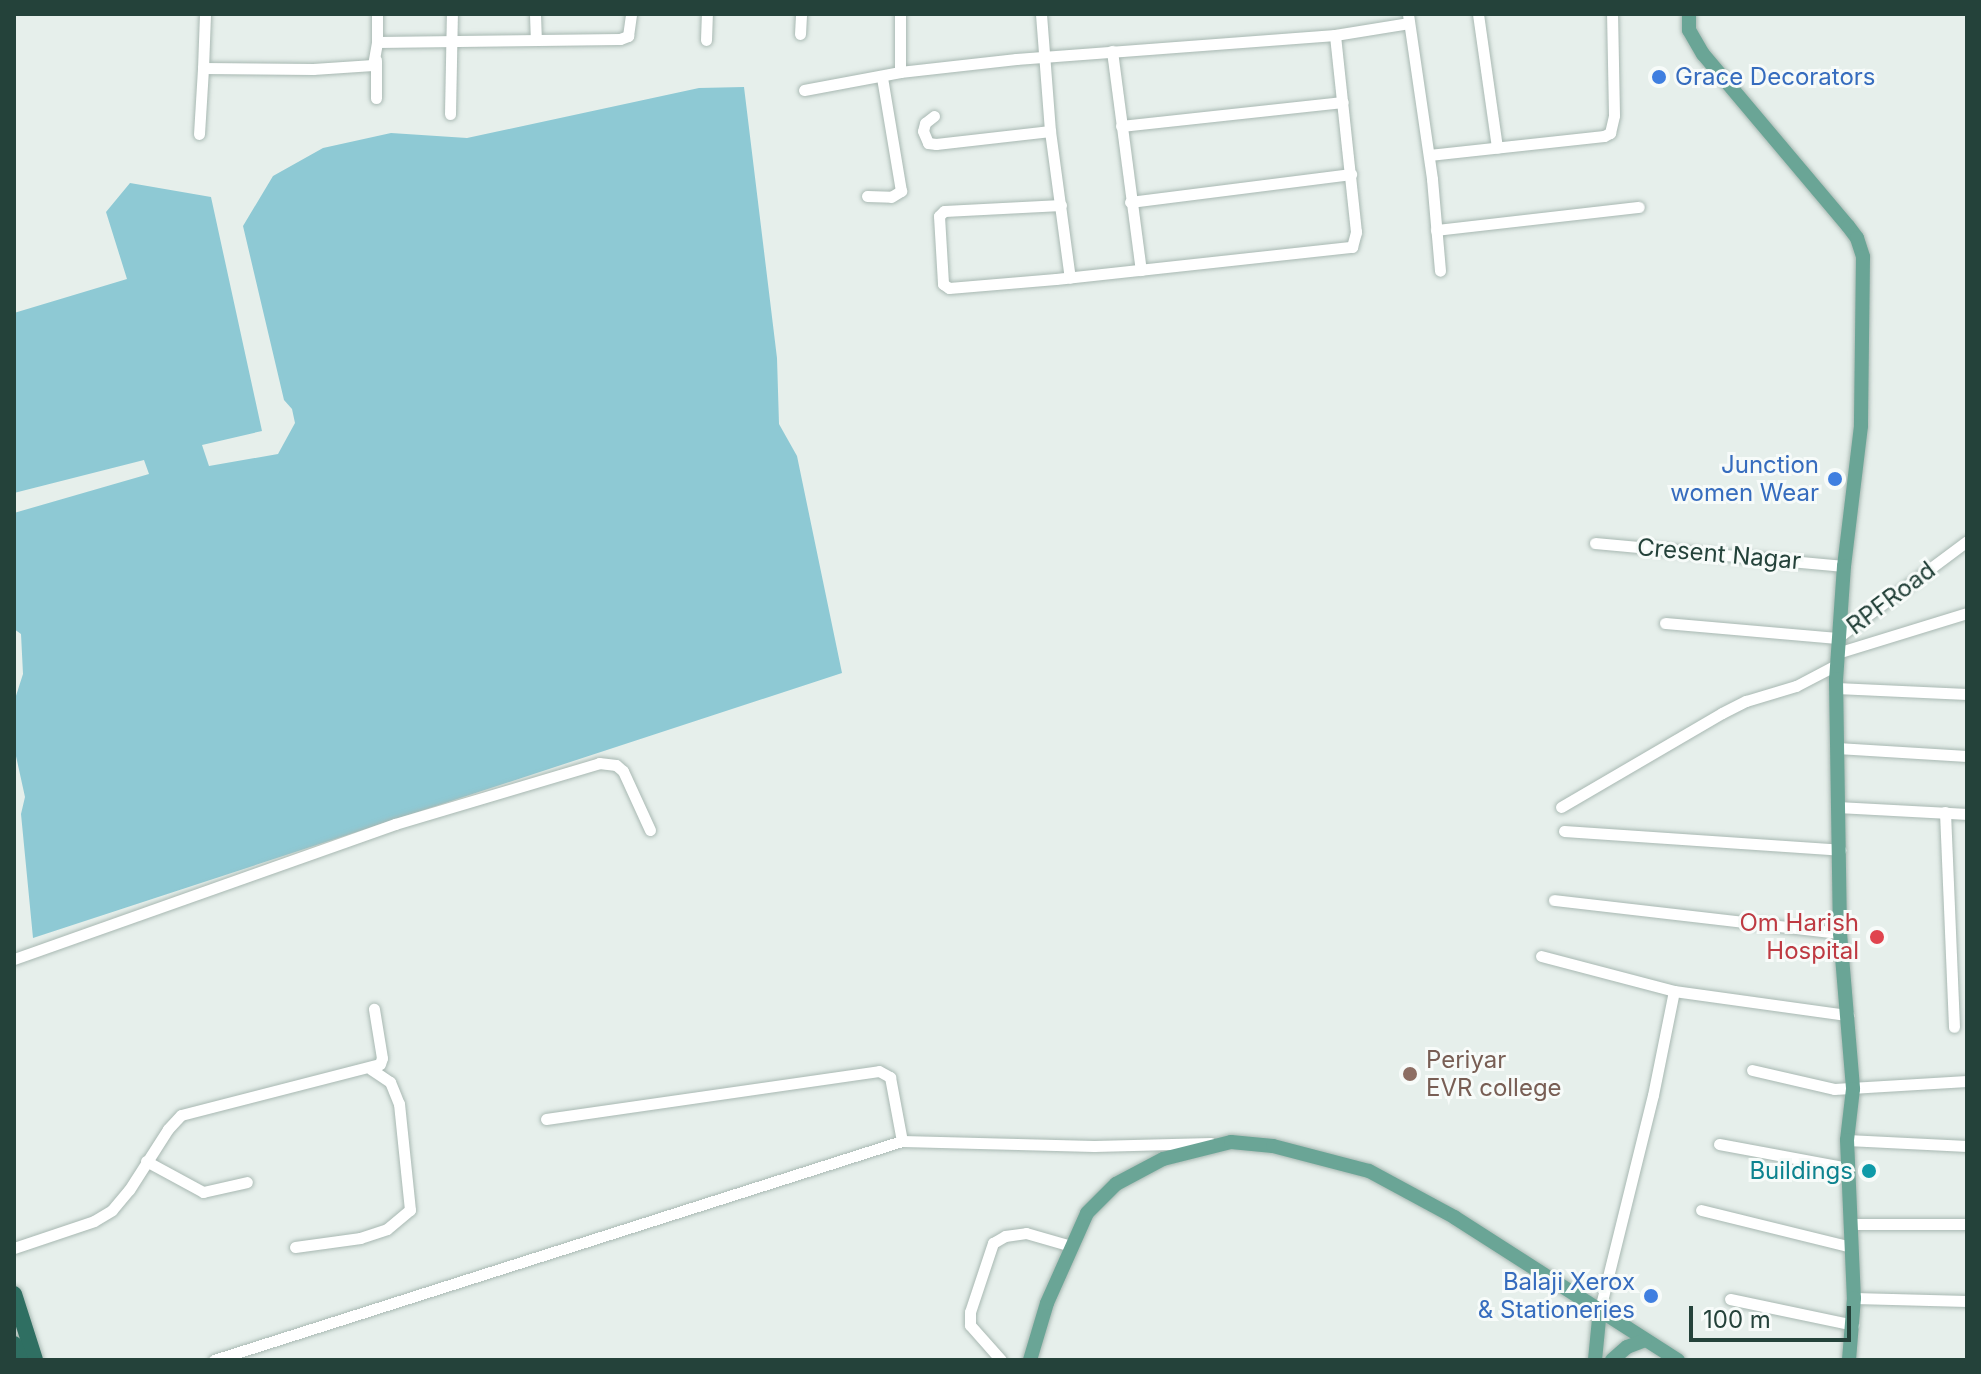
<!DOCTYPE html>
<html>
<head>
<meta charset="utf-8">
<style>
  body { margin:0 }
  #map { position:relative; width:1981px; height:1374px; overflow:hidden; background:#e6efeb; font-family:Inter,sans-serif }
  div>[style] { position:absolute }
  .water>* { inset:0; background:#8ec9d4 }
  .roads { filter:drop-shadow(0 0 2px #a8b8b2) drop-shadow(0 0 2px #a8b8b2) }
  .minor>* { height:11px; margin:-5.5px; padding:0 5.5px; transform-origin:5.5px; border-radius:5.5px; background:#fff }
  .major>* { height:14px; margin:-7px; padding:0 7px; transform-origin:7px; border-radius:7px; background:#6aa596 }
  .highway>* { height:16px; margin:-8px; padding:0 8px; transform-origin:8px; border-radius:8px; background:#2f6f62 }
  .dots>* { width:22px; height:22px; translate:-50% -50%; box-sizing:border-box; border:4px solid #f7fbf9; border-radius:50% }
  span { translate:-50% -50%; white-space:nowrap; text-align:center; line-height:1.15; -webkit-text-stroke:6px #f7fbf9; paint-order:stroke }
  .shop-label { font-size:24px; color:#366cbe }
  .left { translate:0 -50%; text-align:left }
  .right { translate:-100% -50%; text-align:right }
  .street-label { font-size:24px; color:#24423a }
  .health-label { font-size:24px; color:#be3a42 }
  .education-label { font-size:24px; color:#785e54 }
  .culture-label { font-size:24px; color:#0d838f }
  .frame { position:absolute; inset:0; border:16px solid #24423a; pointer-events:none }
  .scale { position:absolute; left:1689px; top:1306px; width:162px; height:36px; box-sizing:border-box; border:4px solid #24423a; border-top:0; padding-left:10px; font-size:24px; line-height:28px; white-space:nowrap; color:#24423a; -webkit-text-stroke:6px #f7fbf9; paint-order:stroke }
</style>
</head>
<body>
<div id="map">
  <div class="water">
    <i style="clip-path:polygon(744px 87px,777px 358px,779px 424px,797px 456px,842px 673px,33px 938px,21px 814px,25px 797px,14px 747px,14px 702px,23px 674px,21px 634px,14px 629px,14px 513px,149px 474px,144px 460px,14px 493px,14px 313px,127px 279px,106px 212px,130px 183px,211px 197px,262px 431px,202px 445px,209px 466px,278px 454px,295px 423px,292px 409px,284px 400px,243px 226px,273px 176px,323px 148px,391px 133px,467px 138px,699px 88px)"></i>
  </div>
  <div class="roads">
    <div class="minor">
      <i style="left:205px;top:14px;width:54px;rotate:92.1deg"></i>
      <i style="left:203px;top:68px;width:110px;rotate:0.5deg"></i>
      <i style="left:313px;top:69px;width:60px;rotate:-3.8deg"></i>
      <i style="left:373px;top:65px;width:23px;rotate:-80deg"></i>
      <i style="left:377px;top:14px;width:28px;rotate:90deg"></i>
      <i style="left:377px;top:42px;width:243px;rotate:-0.7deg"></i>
      <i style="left:620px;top:39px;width:9px;rotate:-21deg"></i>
      <i style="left:628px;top:36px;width:22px;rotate:-82deg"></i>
      <i style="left:535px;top:14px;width:26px;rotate:88deg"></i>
      <i style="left:900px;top:14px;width:58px;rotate:90deg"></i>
      <i style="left:1041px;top:14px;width:117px;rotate:85.6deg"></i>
      <i style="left:1050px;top:131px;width:148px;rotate:82.3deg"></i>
      <i style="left:1408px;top:14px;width:167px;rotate:81.7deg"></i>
      <i style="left:1432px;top:179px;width:92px;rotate:85deg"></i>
      <i style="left:1478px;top:14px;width:135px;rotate:81.9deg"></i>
      <i style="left:800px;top:34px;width:20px;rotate:-87deg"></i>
      <i style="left:706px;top:40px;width:26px;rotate:-88deg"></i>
      <i style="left:1112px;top:51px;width:221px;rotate:82.5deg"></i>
      <i style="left:804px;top:90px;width:98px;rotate:-10.6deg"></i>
      <i style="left:900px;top:72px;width:117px;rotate:-6.4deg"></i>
      <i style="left:1016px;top:59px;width:320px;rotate:-4.3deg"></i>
      <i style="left:1335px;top:35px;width:75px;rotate:-9.2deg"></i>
      <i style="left:376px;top:98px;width:38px;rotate:-90deg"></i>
      <i style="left:450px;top:114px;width:100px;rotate:-88.9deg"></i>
      <i style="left:934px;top:116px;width:11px;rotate:142deg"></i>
      <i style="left:925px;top:123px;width:8px;rotate:104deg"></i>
      <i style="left:923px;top:131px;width:13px;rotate:67deg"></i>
      <i style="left:928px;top:143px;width:8px;rotate:7deg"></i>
      <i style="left:936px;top:144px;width:115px;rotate:-6.5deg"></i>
      <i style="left:1121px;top:126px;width:223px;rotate:-6.2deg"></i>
      <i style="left:199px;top:134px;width:66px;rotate:-86.5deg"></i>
      <i style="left:1429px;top:155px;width:176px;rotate:-6.2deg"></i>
      <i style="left:1604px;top:136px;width:7px;rotate:-27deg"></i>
      <i style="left:1610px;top:133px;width:18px;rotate:-77deg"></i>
      <i style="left:1614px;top:115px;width:101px;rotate:-91.1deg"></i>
      <i style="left:867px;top:196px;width:24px;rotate:2deg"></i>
      <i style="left:891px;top:197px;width:12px;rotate:-31deg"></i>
      <i style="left:901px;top:191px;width:116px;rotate:-99.5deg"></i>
      <i style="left:1130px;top:202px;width:223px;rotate:-7.2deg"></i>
      <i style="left:1061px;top:205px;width:117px;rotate:177.1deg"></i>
      <i style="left:944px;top:211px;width:7px;rotate:135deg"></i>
      <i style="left:939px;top:216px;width:68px;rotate:86.6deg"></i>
      <i style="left:943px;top:284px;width:7px;rotate:34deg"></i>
      <i style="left:949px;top:288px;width:107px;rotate:-4.8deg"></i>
      <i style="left:1056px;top:279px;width:298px;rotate:-6.2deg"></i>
      <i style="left:1352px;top:247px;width:16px;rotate:-75deg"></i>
      <i style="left:1356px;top:232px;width:198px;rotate:-96.1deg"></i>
      <i style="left:1436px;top:230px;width:204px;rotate:-6.5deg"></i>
      <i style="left:1595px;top:543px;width:250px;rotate:5.3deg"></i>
      <i style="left:1665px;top:623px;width:173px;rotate:5deg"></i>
      <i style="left:1837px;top:638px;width:162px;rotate:-36.7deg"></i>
      <i style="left:1837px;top:653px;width:136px;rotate:-17.1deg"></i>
      <i style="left:1836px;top:688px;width:131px;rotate:2.6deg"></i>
      <i style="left:1837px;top:748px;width:130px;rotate:3.5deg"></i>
      <i style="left:1561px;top:807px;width:186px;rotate:-30.3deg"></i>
      <i style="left:1722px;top:713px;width:27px;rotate:-27deg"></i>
      <i style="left:1746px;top:701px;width:52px;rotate:-16.7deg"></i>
      <i style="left:1796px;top:686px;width:45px;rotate:-27.7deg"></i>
      <i style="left:1838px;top:807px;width:129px;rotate:3.1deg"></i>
      <i style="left:1945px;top:812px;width:215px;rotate:87.6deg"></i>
      <i style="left:1564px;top:831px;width:277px;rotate:3.9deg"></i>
      <i style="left:1554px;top:900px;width:288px;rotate:6.6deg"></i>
      <i style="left:1541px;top:956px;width:138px;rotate:14.7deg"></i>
      <i style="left:1674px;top:991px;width:176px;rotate:7.9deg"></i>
      <i style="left:14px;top:959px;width:404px;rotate:-19.5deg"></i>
      <i style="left:395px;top:824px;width:213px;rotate:-16.6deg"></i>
      <i style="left:599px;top:763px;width:17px;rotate:7deg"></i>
      <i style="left:616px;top:765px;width:9px;rotate:41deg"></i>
      <i style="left:623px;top:771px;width:65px;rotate:65.4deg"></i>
      <i style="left:1752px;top:1070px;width:84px;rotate:13deg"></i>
      <i style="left:1834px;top:1089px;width:133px;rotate:-3.4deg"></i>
      <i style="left:546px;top:1119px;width:336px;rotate:-8.2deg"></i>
      <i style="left:879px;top:1071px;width:13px;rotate:29deg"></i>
      <i style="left:890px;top:1077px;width:65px;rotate:79.4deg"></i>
      <i style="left:1847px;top:1140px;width:120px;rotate:2.9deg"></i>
      <i style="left:1719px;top:1144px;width:131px;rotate:10.5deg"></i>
      <i style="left:146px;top:1161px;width:65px;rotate:28.5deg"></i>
      <i style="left:203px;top:1192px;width:45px;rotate:-12.8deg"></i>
      <i style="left:1701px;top:1210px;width:155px;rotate:13.8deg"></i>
      <i style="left:1850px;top:1224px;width:117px"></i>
      <i style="left:295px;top:1247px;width:66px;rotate:-7.9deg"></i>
      <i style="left:360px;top:1238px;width:28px;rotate:-18deg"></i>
      <i style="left:387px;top:1229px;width:30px;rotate:-40deg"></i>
      <i style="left:410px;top:1210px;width:107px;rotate:-95.9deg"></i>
      <i style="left:399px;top:1104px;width:24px;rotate:-112deg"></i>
      <i style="left:390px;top:1082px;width:23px;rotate:-146deg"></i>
      <i style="left:14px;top:1248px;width:84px;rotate:-18.6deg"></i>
      <i style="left:94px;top:1221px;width:21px;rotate:-31deg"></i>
      <i style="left:112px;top:1210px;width:26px;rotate:-50deg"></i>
      <i style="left:129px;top:1190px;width:72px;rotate:-57.4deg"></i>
      <i style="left:168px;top:1129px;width:19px;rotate:-47deg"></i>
      <i style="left:181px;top:1115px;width:205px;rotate:-14.4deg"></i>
      <i style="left:380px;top:1064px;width:6px;rotate:-72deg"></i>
      <i style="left:382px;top:1058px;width:50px;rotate:-99.3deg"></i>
      <i style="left:1854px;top:1298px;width:113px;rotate:1.5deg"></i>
      <i style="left:1730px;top:1299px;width:126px;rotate:11.9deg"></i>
      <i style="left:1600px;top:1309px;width:220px;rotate:-76.1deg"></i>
      <i style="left:1653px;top:1095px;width:106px;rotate:-78.6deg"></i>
      <i style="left:214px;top:1360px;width:722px;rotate:-17.66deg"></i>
      <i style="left:902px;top:1141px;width:192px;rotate:1.5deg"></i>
      <i style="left:1094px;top:1146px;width:117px;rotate:-1.5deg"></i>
      <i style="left:1001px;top:1360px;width:47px;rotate:-131.5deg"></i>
      <i style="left:970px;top:1325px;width:13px;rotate:-90deg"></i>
      <i style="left:970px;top:1312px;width:73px;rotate:-71.6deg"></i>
      <i style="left:993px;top:1243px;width:14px;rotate:-30deg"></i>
      <i style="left:1005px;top:1236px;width:21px;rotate:-8deg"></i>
      <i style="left:1026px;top:1233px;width:47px;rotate:16.1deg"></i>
    </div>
    <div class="major">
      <i style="left:1689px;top:14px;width:16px;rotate:90deg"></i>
      <i style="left:1689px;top:30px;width:28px;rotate:60deg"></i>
      <i style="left:1703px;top:54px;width:225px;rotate:49.9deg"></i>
      <i style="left:1848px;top:226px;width:15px;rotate:53deg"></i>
      <i style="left:1857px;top:238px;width:20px;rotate:72deg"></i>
      <i style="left:1863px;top:257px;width:169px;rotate:90.7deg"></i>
      <i style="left:1861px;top:426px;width:141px;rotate:96.9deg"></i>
      <i style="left:1844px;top:566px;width:113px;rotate:94deg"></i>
      <i style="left:1836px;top:679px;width:254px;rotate:89.1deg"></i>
      <i style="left:1840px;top:933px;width:157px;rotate:85.2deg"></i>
      <i style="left:1853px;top:1089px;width:51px;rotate:96.7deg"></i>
      <i style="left:1847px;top:1140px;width:158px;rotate:87.5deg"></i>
      <i style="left:1854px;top:1298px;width:62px;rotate:94.6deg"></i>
      <i style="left:1030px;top:1360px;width:59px;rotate:-73.4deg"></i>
      <i style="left:1047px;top:1303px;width:98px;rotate:-66deg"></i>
      <i style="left:1087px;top:1213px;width:41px;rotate:-45deg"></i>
      <i style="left:1116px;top:1184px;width:53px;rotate:-28deg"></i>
      <i style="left:1163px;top:1159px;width:70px;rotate:-14deg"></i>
      <i style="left:1231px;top:1142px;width:42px;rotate:5.4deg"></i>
      <i style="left:1273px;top:1146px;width:99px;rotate:14.6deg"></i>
      <i style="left:1369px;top:1171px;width:97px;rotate:28.4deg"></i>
      <i style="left:1454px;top:1217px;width:266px;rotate:32.6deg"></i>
      <i style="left:1595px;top:1360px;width:51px;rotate:-84.4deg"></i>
      <i style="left:1612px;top:1360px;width:20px;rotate:-41deg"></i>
      <i style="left:1627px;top:1347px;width:19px;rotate:-21deg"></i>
    </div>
    <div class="highway">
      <i style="left:14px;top:1294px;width:69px;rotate:72.3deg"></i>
      <i style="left:14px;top:1344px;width:17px;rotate:69deg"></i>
    </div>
  </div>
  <div class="dots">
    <i style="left:1659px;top:77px;background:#3f7fe0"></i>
    <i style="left:1835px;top:479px;background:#3f7fe0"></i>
    <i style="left:1877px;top:937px;background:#e0444e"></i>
    <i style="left:1410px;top:1074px;background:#8d6e63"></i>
    <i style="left:1869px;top:1171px;background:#0f9aa8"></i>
    <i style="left:1651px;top:1296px;background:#3f7fe0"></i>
  </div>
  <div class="shop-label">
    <span class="left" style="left:1675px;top:77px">Grace Decorators</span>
    <span class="right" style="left:1819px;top:479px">Junction<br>women Wear</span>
    <span class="right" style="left:1635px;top:1296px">Balaji Xerox<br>&amp; Stationeries</span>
  </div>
  <div class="street-label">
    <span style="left:1719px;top:554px;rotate:5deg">Cresent Nagar</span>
    <span style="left:1891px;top:598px;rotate:-37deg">RPFRoad</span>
  </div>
  <div class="health-label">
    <span class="right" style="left:1859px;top:937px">Om Harish<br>Hospital</span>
  </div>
  <div class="education-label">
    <span class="left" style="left:1426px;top:1074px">Periyar<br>EVR college</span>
  </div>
  <div class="culture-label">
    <span class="right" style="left:1853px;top:1171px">Buildings</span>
  </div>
  <div class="frame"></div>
  <div class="scale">100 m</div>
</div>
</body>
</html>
